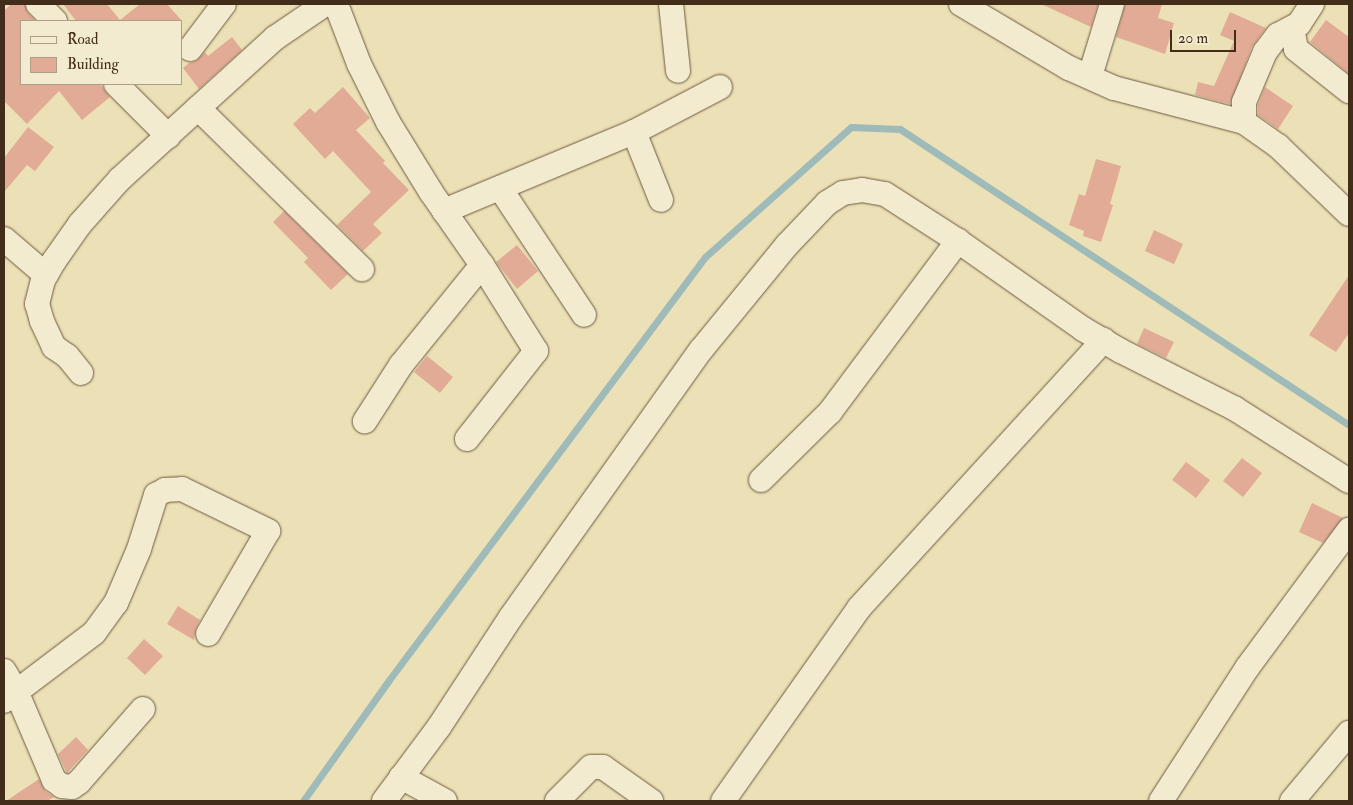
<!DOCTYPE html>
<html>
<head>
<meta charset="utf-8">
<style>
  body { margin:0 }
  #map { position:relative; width:1353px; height:805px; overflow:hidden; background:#ece0b6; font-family:"IM FELL Double Pica",serif }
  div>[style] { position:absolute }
  .stream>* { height:7px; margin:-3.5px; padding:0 3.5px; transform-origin:3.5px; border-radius:3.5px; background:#9ebab9 }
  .building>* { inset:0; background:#e1ab96 }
  .roads { filter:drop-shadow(0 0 1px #6c5a40) drop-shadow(0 0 1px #6c5a40) }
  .street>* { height:24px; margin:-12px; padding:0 12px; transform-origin:12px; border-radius:12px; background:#f3ebd0 }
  span { translate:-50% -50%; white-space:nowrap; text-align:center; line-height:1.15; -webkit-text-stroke:4px #f3ebd0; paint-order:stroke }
  .frame { position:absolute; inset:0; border:5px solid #412d19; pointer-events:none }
  .legend { position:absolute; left:20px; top:20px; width:162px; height:65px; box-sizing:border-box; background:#f3ebd0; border:1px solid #ac9f87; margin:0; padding:6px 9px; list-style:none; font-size:15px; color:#412d19 }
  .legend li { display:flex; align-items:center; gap:10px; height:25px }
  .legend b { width:25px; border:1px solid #ac9f87 }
  .scale { position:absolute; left:1170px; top:30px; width:66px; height:22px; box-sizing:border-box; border:2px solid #412d19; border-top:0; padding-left:6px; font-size:15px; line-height:18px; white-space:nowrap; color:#412d19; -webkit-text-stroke:4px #f3ebd0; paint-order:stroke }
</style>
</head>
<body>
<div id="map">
  <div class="stream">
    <i style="left:303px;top:801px;width:148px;rotate:-54.6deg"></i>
    <i style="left:389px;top:680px;width:528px;rotate:-53.24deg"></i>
    <i style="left:705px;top:257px;width:195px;rotate:-41.7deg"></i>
    <i style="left:851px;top:127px;width:49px;rotate:2.3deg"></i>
    <i style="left:900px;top:129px;width:538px;rotate:33.39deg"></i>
  </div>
  <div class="building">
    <i style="clip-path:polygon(11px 4px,25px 4px,28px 13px,36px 21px,21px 21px,21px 84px,100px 84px,110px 97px,82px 120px,59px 91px,27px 124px,4px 101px,4px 11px)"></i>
    <i style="clip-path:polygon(63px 4px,107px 4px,120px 20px,140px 4px,167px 4px,182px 21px,76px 21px)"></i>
    <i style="clip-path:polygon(1041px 4px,1098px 4px,1091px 27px)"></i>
    <i style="clip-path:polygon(1125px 4px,1162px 4px,1158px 18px,1174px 23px,1165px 54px,1116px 37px)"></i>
    <i style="clip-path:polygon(1230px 12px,1266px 28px,1252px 47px,1230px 104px,1195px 95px,1198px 82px,1214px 86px,1234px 41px,1220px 35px)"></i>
    <i style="clip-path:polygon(1326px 20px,1349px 37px,1349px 74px,1310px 42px)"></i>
    <i style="clip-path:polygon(232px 37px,242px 50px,199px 89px,183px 68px,189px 63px,196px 61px,205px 52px,208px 56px)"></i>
    <i style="clip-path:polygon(343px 87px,370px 118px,356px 130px,385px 161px,383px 163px,409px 190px,373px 224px,382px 233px,363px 251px,337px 225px,371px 192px,333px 151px,325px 159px,293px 124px,310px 108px,315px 113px)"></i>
    <i style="clip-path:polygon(1265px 87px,1293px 106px,1278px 129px,1258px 115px,1258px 105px)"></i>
    <i style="clip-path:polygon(28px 127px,54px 147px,35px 171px,27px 165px,4px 192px,4px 158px)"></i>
    <i style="clip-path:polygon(1096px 159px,1121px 166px,1110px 204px,1113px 205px,1101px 242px,1083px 236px,1084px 231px,1069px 225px,1079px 194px,1085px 196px)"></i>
    <i style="clip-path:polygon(284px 211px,348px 274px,331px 290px,304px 262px,308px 258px,273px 222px)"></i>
    <i style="clip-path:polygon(1154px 230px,1183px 244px,1174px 264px,1145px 251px)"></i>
    <i style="clip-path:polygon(517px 245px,538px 271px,517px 289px,496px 262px)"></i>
    <i style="clip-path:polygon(1349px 275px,1349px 333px,1336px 352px,1309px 335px)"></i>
    <i style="clip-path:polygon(1144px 328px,1174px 342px,1166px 358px,1137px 344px)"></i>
    <i style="clip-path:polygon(427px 356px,453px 377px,440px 393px,414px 372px)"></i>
    <i style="clip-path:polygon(1242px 458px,1262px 473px,1243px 497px,1223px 481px)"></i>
    <i style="clip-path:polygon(1186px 462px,1210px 480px,1196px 498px,1172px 480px)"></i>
    <i style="clip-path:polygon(1312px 503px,1343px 518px,1323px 543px,1299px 532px)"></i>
    <i style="clip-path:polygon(178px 606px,200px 620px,196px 628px,194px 640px,167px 624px)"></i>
    <i style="clip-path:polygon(144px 639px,163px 656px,145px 675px,127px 658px)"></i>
    <i style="clip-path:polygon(76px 737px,88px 750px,67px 773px,58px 754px)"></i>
    <i style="clip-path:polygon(39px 779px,45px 791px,54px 797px,47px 801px,6px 801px)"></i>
  </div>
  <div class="roads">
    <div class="street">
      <i style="left:38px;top:4px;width:24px;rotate:45deg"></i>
      <i style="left:336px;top:4px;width:64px;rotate:69deg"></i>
      <i style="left:359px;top:64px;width:65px;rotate:63.4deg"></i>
      <i style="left:388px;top:122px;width:82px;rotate:58.4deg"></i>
      <i style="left:431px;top:192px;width:89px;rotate:55.1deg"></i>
      <i style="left:482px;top:265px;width:129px;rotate:129deg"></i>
      <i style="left:401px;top:365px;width:67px;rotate:122.7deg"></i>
      <i style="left:671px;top:4px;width:67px;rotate:84deg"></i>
      <i style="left:961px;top:4px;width:126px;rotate:30.7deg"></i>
      <i style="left:1069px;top:68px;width:49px;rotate:24deg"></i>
      <i style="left:1114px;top:88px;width:134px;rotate:14.7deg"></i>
      <i style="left:1244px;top:122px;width:42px;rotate:35.2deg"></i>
      <i style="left:1278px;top:146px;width:98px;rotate:43.8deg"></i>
      <i style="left:1292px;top:28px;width:21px;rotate:79deg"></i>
      <i style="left:1296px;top:49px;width:68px;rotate:38.4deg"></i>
      <i style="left:190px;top:49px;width:56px;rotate:-52.9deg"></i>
      <i style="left:1090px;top:76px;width:75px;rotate:-73deg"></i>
      <i style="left:116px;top:84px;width:74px;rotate:45deg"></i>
      <i style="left:198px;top:108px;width:230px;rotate:44.5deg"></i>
      <i style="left:1244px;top:122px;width:20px;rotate:-90deg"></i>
      <i style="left:1244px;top:102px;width:54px;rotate:-67.2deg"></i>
      <i style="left:1265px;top:52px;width:21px;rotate:-53deg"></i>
      <i style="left:1278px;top:35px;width:24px;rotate:-28deg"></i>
      <i style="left:1299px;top:24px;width:24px;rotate:-57deg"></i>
      <i style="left:634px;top:132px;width:73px;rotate:68.3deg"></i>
      <i style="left:500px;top:188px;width:152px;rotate:56.5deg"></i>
      <i style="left:444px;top:211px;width:206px;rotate:-22.6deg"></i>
      <i style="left:634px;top:132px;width:97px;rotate:-27.6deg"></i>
      <i style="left:4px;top:239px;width:55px;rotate:40.6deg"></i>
      <i style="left:81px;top:373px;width:22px;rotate:-129deg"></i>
      <i style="left:67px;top:356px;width:16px;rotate:-145deg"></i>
      <i style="left:54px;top:347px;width:29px;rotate:-115deg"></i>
      <i style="left:42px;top:321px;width:18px;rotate:-106deg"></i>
      <i style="left:37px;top:304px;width:25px;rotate:-76deg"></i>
      <i style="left:43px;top:280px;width:22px;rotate:-60deg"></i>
      <i style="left:54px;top:261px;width:45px;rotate:-54.9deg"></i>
      <i style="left:80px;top:224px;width:60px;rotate:-48.4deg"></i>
      <i style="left:120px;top:179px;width:210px;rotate:-42.3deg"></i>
      <i style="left:275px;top:38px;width:60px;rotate:-34.2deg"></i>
      <i style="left:467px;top:439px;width:112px;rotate:-51.9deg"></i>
      <i style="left:536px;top:351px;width:102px;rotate:-122.1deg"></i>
      <i style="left:761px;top:480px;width:97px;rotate:-44.6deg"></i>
      <i style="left:830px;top:412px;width:214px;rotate:-53.2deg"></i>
      <i style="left:4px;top:671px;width:23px;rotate:59deg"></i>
      <i style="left:16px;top:691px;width:97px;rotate:66.9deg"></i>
      <i style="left:54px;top:780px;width:10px;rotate:37deg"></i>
      <i style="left:62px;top:786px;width:10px;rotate:6deg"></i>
      <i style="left:72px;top:787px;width:9px;rotate:-36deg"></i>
      <i style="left:79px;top:782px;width:97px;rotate:-48.8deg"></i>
      <i style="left:4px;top:701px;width:113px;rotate:-37.1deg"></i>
      <i style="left:94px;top:633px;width:37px;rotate:-54deg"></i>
      <i style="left:116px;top:603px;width:59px;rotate:-66.9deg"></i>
      <i style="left:139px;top:549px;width:57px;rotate:-72.5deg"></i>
      <i style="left:156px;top:495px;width:10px;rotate:-29deg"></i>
      <i style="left:165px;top:490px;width:17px;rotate:-3deg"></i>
      <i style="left:182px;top:489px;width:96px;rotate:26deg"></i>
      <i style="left:268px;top:531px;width:119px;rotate:120.2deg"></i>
      <i style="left:401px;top:777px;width:50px;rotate:28.6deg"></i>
      <i style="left:384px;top:801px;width:92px;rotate:-53.4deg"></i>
      <i style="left:439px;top:727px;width:131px;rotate:-56.8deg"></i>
      <i style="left:511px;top:617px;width:328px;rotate:-54.6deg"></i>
      <i style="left:701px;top:350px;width:136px;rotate:-50.7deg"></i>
      <i style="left:787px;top:245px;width:58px;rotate:-46.4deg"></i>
      <i style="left:827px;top:203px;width:19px;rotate:-32deg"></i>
      <i style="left:843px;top:193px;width:19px;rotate:-9deg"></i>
      <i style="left:862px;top:190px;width:23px;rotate:10deg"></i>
      <i style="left:885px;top:194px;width:87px;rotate:32.8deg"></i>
      <i style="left:958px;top:241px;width:153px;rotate:35.1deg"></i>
      <i style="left:1083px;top:329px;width:44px;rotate:30.1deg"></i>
      <i style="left:1121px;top:351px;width:127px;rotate:26.8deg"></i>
      <i style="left:1234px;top:408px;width:136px;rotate:32.4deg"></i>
      <i style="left:557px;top:801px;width:48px;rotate:-45deg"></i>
      <i style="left:591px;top:767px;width:12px"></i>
      <i style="left:603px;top:767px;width:59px;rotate:35.3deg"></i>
      <i style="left:723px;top:801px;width:236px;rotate:-54.8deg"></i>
      <i style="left:859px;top:608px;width:363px;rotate:-47.6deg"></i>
      <i style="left:1161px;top:801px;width:158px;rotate:-57.1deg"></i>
      <i style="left:1247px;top:668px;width:172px;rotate:-53.5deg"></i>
      <i style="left:1292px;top:801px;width:89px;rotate:-50deg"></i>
    </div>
  </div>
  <div class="frame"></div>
  <ul class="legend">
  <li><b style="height:6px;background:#f3ebd0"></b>Road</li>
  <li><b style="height:14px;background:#e1ab96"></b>Building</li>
  </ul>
  <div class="scale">20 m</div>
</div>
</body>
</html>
